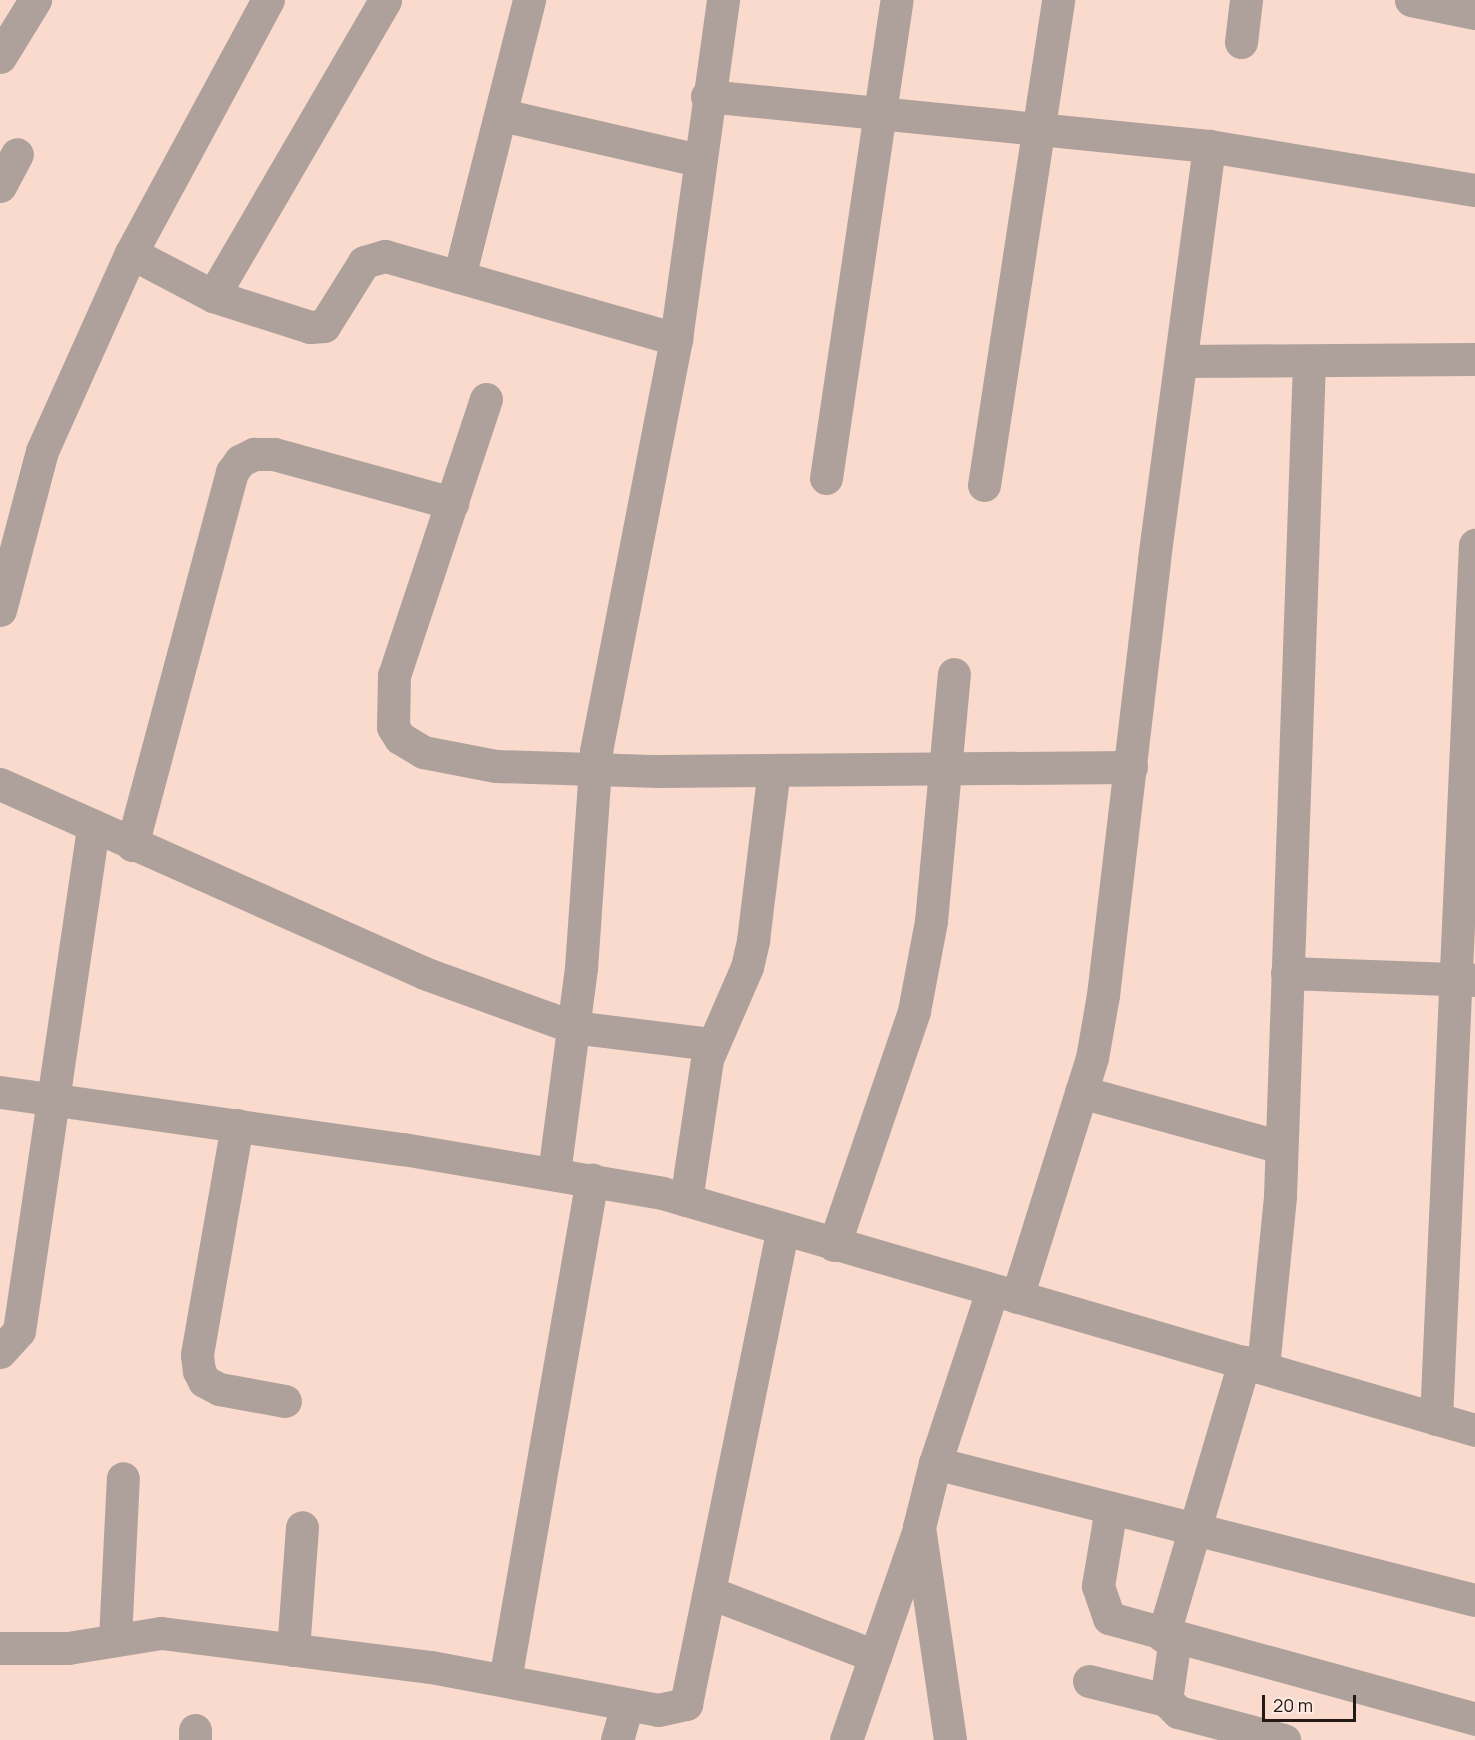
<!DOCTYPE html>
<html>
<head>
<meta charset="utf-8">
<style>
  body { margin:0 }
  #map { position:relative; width:1475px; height:1740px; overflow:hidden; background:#f9dacc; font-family:Manrope,sans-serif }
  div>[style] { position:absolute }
  .minor>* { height:33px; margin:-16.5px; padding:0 16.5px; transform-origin:16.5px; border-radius:16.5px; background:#aea19c }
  span { translate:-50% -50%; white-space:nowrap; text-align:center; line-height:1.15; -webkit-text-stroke:4.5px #fdeae2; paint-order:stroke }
  .scale { position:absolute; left:1262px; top:1695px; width:94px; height:27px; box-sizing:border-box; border:3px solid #241914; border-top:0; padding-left:8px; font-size:18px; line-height:21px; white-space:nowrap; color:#241914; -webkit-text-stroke:4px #fdeae2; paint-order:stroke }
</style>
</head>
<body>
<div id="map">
  <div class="minor">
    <i style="left:1411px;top:0;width:65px;rotate:11.5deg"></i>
    <i style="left:1241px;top:42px;width:42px;rotate:-83.2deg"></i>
    <i style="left:0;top:57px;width:67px;rotate:-58.4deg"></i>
    <i style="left:707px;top:96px;width:504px;rotate:5.69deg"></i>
    <i style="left:1209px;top:146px;width:270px;rotate:9.4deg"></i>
    <i style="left:502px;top:115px;width:202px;rotate:12.9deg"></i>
    <i style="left:0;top:186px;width:36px;rotate:-62deg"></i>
    <i style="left:131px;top:253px;width:93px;rotate:27.7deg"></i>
    <i style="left:213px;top:296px;width:102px;rotate:17.7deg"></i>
    <i style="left:310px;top:327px;width:14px;rotate:-4deg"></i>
    <i style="left:324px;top:326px;width:75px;rotate:-58deg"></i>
    <i style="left:364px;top:262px;width:22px;rotate:-16deg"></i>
    <i style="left:385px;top:256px;width:303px;rotate:15.9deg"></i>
    <i style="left:459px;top:277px;width:286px;rotate:-75.8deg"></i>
    <i style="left:213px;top:296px;width:342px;rotate:-59.8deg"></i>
    <i style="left:1182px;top:361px;width:293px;rotate:-0.4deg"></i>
    <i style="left:486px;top:399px;width:291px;rotate:108.4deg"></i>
    <i style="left:394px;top:675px;width:52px;rotate:91.1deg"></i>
    <i style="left:393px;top:727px;width:13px;rotate:58deg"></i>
    <i style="left:400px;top:738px;width:27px;rotate:31deg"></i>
    <i style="left:423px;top:752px;width:74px;rotate:10.9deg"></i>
    <i style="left:496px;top:766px;width:163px;rotate:1.8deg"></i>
    <i style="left:659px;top:771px;width:472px;rotate:-0.5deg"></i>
    <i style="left:826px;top:478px;width:483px;rotate:-81.6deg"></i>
    <i style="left:984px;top:485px;width:491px;rotate:-81.3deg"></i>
    <i style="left:0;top:610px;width:164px;rotate:-75.2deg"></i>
    <i style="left:42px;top:451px;width:217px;rotate:-65.8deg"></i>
    <i style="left:131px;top:253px;width:288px;rotate:-61.6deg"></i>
    <i style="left:0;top:784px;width:464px;rotate:24deg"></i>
    <i style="left:424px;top:973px;width:158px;rotate:19.9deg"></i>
    <i style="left:573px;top:1027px;width:140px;rotate:7deg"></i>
    <i style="left:132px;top:845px;width:386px;rotate:-75deg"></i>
    <i style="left:232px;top:472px;width:14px;rotate:-54deg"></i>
    <i style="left:240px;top:461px;width:16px;rotate:-27deg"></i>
    <i style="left:254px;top:454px;width:20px"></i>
    <i style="left:274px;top:454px;width:185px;rotate:15.4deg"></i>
    <i style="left:1287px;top:973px;width:188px;rotate:2.1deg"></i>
    <i style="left:0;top:1092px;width:407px;rotate:8.1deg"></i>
    <i style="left:403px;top:1149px;width:263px;rotate:9.6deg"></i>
    <i style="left:662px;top:1193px;width:847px;rotate:16.25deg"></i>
    <i style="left:1081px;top:1092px;width:207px;rotate:15.4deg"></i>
    <i style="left:237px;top:1125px;width:233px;rotate:99.9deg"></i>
    <i style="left:197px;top:1355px;width:16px;rotate:83deg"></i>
    <i style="left:199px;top:1371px;width:11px;rotate:63deg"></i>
    <i style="left:204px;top:1381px;width:17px;rotate:28deg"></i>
    <i style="left:219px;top:1389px;width:67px;rotate:10.3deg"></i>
    <i style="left:554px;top:1173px;width:207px;rotate:-82.5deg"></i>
    <i style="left:581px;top:968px;width:218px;rotate:-86deg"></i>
    <i style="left:596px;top:751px;width:420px;rotate:-79deg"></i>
    <i style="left:676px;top:339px;width:342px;rotate:-82.1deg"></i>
    <i style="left:686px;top:1200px;width:143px;rotate:-81.5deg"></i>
    <i style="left:707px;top:1059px;width:100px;rotate:-66.5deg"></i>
    <i style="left:747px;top:967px;width:28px;rotate:-77deg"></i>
    <i style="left:753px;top:940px;width:171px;rotate:-83deg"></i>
    <i style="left:834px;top:1245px;width:247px;rotate:-71.1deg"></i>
    <i style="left:914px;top:1011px;width:92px;rotate:-79.3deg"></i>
    <i style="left:931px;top:921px;width:248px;rotate:-84.7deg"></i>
    <i style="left:992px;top:1291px;width:181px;rotate:108.3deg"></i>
    <i style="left:935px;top:1463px;width:557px;rotate:14.24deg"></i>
    <i style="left:1017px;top:1297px;width:250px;rotate:-72.6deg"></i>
    <i style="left:1092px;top:1058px;width:64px;rotate:-80.1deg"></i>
    <i style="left:1103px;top:995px;width:439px;rotate:-83.3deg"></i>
    <i style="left:1154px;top:559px;width:417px;rotate:-82.4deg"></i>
    <i style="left:0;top:1352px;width:28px;rotate:-48deg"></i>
    <i style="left:19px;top:1331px;width:508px;rotate:-81.63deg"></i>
    <i style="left:1263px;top:1367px;width:172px;rotate:-84.3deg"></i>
    <i style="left:1280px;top:1196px;width:835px;rotate:-88.01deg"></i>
    <i style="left:1436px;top:1419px;width:875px;rotate:-87.45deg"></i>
    <i style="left:935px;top:1463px;width:66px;rotate:104deg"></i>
    <i style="left:919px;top:1527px;width:215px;rotate:81.7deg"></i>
    <i style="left:1111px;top:1508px;width:79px;rotate:99.5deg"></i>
    <i style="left:1098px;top:1586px;width:34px;rotate:71deg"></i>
    <i style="left:1109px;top:1618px;width:380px;rotate:15.4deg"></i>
    <i style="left:711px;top:1593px;width:176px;rotate:21deg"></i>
    <i style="left:1163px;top:1636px;width:286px;rotate:-73.5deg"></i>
    <i style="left:115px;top:1639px;width:161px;rotate:-87.2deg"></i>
    <i style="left:1175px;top:1639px;width:62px;rotate:98.4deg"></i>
    <i style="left:1166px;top:1700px;width:17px;rotate:45deg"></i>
    <i style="left:1178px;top:1712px;width:110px;rotate:14.8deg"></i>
    <i style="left:0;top:1648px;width:68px"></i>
    <i style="left:68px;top:1648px;width:94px;rotate:-9.2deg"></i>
    <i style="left:161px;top:1633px;width:272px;rotate:7.2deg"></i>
    <i style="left:431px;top:1667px;width:231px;rotate:10.7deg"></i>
    <i style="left:658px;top:1710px;width:29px;rotate:-12deg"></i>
    <i style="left:686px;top:1704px;width:485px;rotate:-78.5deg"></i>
    <i style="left:293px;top:1650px;width:123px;rotate:-85.8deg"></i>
    <i style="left:505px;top:1680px;width:508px;rotate:-80.15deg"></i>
    <i style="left:1089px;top:1681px;width:79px;rotate:13.9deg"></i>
    <i style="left:195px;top:1740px;width:10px;rotate:-90deg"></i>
    <i style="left:617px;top:1740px;width:36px;rotate:-74deg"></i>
    <i style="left:846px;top:1740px;width:220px;rotate:-70.9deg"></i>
  </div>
  <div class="scale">20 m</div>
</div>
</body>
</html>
